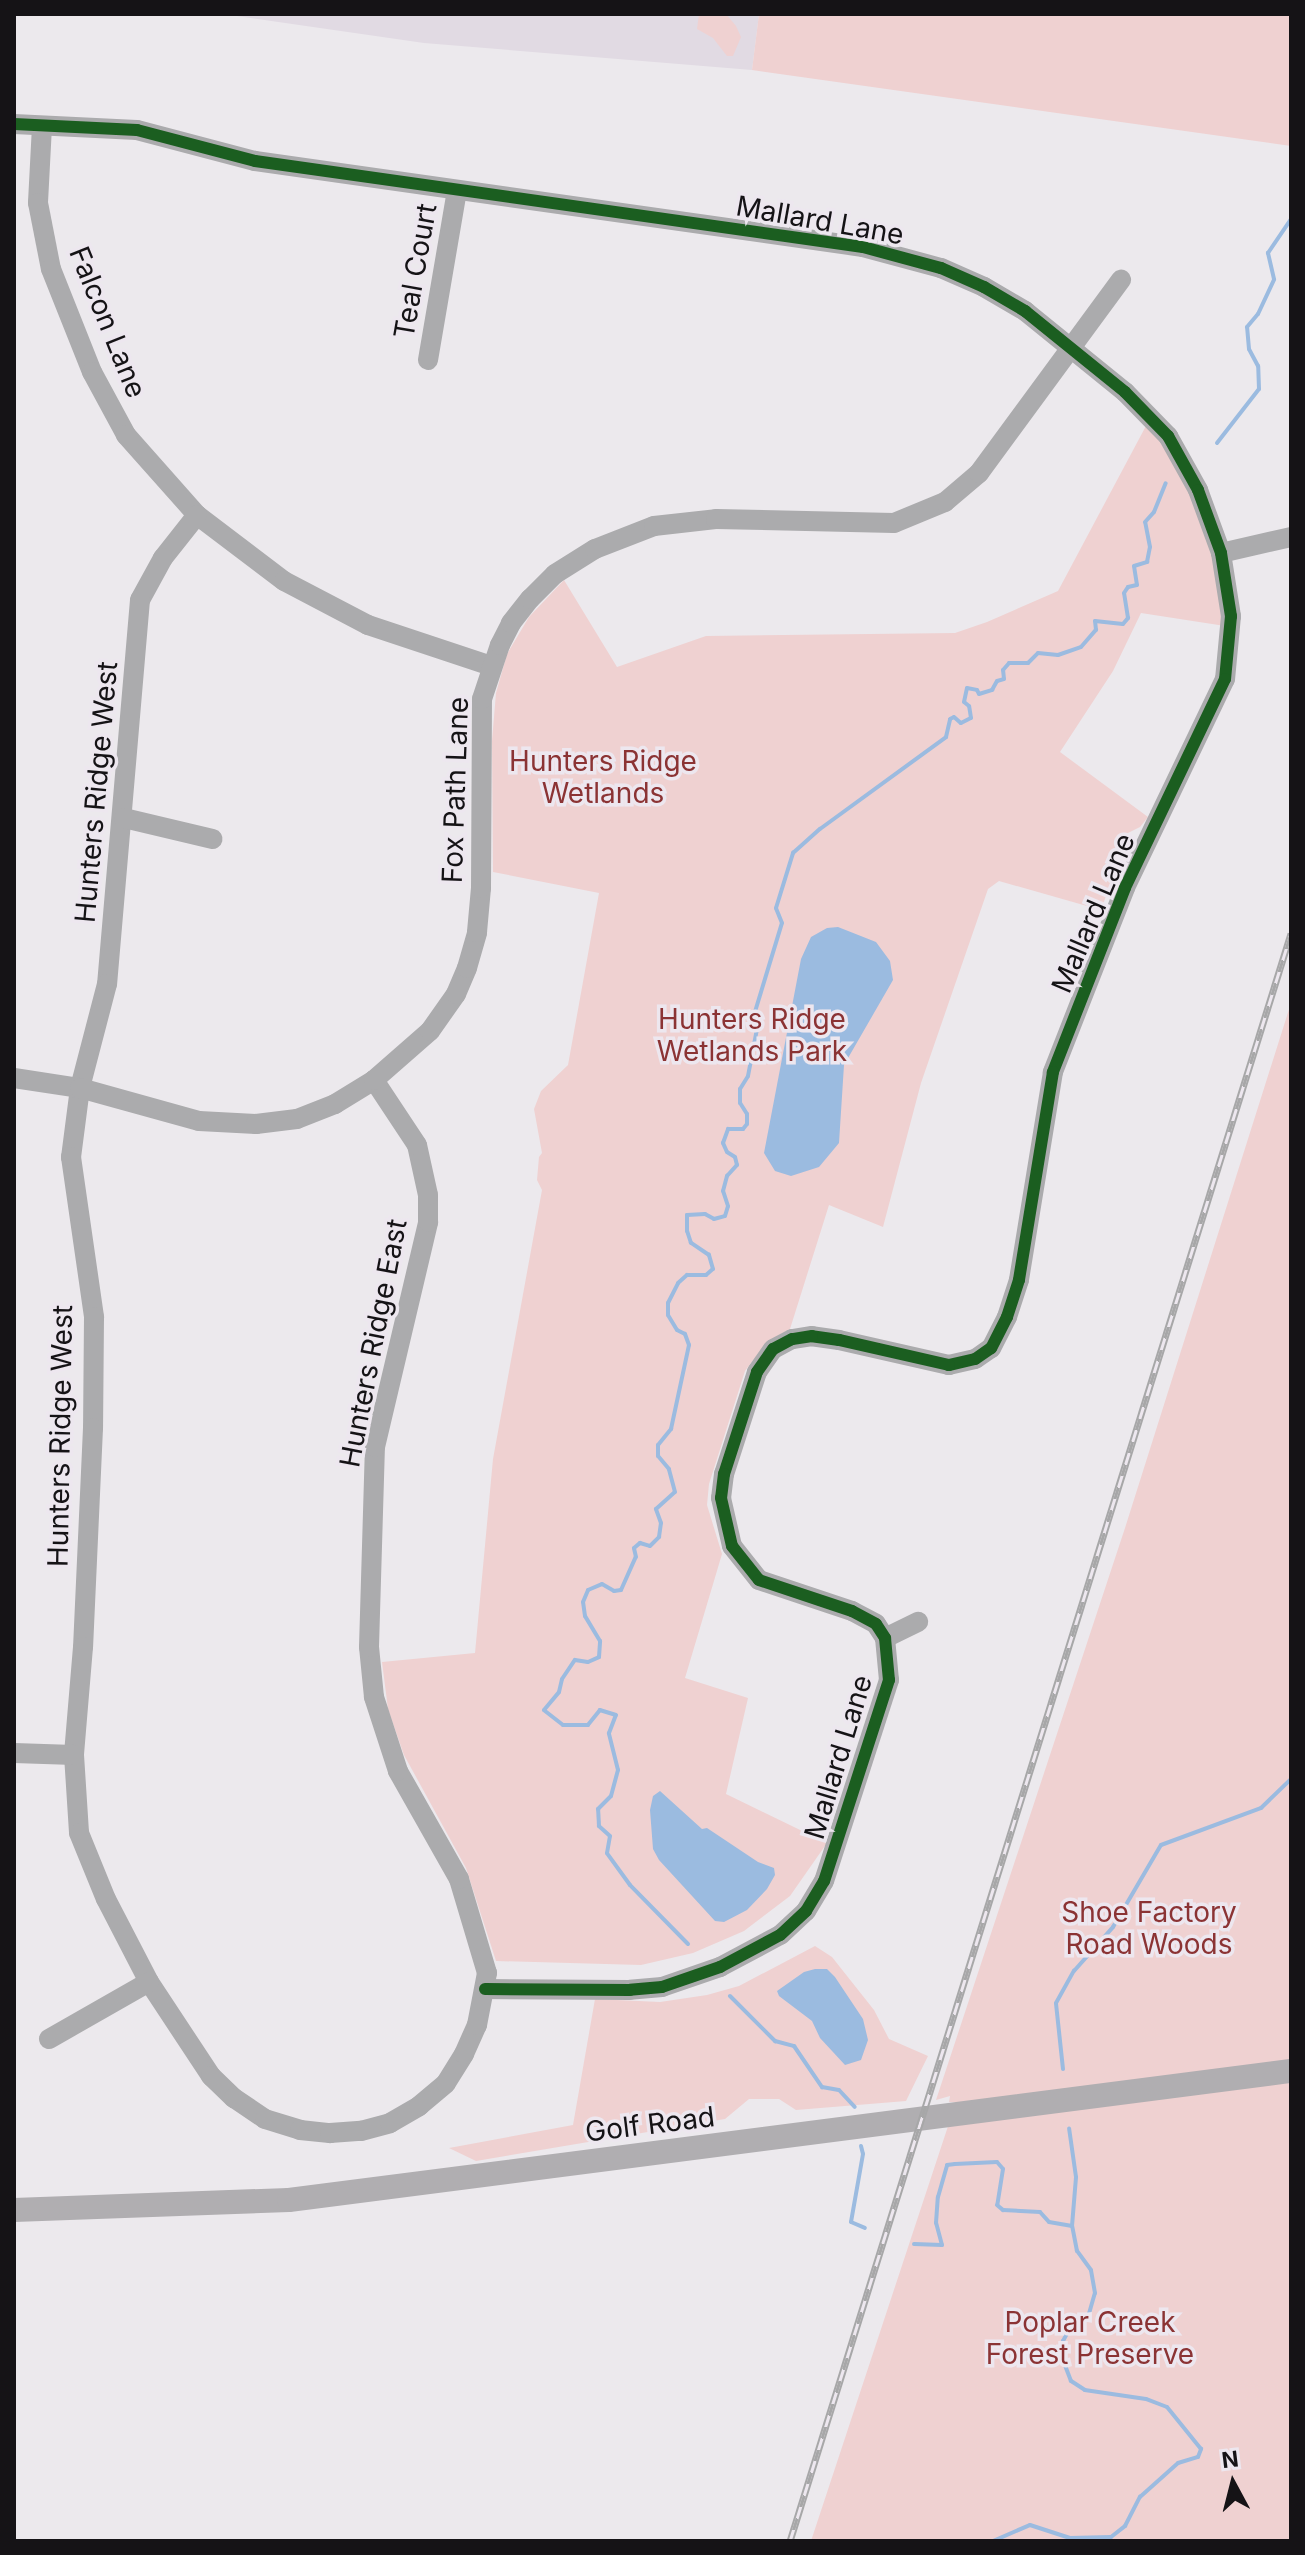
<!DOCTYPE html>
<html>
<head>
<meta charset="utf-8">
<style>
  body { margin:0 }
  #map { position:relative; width:1305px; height:2555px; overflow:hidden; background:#ece9ed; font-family:Inter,sans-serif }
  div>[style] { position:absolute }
  .built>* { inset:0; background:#e1dae3 }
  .green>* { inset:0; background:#efd1d1 }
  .water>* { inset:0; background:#9bbbe0 }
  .stream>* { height:4px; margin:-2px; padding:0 2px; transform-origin:2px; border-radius:2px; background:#9bbbe0 }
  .minor>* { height:20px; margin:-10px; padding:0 10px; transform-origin:10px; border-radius:10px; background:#ababad }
  .major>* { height:24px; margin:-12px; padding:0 12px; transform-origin:12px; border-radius:12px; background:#b0aeb1 }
  .rail>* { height:7px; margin-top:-3.5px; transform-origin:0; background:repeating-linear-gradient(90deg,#ede7ef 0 12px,#a7a7a8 0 24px); box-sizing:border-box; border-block:2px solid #a7a7a8 }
  .cycleway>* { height:12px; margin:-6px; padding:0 6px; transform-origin:6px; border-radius:6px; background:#1b5e20 }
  span { translate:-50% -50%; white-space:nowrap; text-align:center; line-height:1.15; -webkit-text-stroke:7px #ede7ef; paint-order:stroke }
  .street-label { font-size:28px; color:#151316 }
  .park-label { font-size:28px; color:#8b3334 }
  .frame { position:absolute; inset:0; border:16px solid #151316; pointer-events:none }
  .north { position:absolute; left:1193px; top:2443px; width:80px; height:80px; -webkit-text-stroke:6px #ede7ef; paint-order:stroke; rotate:353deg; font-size:22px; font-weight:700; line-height:32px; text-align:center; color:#151316 }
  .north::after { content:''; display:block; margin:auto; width:28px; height:36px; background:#151316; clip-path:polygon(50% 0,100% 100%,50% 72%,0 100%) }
</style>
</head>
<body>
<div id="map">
  <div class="built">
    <i style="clip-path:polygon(223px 14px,759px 14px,752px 70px,424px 43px)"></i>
  </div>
  <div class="green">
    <i style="clip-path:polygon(699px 14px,726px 14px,736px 26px,741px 37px,733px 56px,727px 56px,713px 38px,697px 29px)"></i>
    <i style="clip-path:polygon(759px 14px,1291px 14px,1291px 146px,752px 70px)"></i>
    <i style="clip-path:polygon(1147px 424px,1162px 439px,1194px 499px,1214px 553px,1225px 626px,1141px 613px,1113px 671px,1060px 752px,1148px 817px,1140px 827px,1120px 837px,1112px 855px,1114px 874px,1101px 910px,999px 881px,988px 889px,921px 1083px,883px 1227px,829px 1205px,790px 1329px,767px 1342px,745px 1371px,709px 1484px,707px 1505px,722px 1554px,685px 1678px,748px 1698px,726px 1794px,827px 1843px,790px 1896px,744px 1931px,693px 1953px,641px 1965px,496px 1961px,466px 1868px,404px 1755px,388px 1709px,382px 1662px,475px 1653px,493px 1459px,542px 1190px,537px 1180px,539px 1157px,542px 1153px,534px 1109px,541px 1091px,568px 1065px,599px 893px,493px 872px,492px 741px,496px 693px,507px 654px,529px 617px,564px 580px,617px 667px,706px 636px,955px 633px,987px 622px,1058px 591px)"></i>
    <i style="clip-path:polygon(1291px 1003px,1291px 2541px,811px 2541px,956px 2102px,949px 2102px,950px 2096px,936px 2100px,1125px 1528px)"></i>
    <i style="clip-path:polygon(815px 1946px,832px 1957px,874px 2010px,889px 2039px,928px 2056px,906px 2101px,796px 2110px,779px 2099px,749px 2099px,725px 2119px,476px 2161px,449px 2148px,573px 2125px,595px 1999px,660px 2002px,707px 1995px,739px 1986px)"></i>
  </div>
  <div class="water">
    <i style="clip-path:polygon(838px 927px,876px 942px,890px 961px,893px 980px,844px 1065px,839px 1143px,819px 1167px,791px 1176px,775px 1171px,764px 1153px,801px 959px,811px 937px,827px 928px)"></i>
    <i style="clip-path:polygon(660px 1791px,702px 1829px,707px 1828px,758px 1862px,774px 1868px,775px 1875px,767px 1889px,747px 1910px,724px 1922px,715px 1921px,659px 1860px,653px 1849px,650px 1810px,653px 1796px)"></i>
    <i style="clip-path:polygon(815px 1969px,827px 1969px,835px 1977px,863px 2019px,868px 2040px,861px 2060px,845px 2065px,820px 2038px,812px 2021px,779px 1996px,777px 1991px,804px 1972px)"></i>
  </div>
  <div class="stream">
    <i style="left:1217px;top:443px;width:68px;rotate:-52.1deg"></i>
    <i style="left:1259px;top:389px;width:23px;rotate:-92deg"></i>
    <i style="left:1258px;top:366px;width:19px;rotate:-118deg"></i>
    <i style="left:1249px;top:349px;width:22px;rotate:-95deg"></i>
    <i style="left:1247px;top:327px;width:17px;rotate:-50deg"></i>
    <i style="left:1258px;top:314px;width:38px;rotate:-65deg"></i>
    <i style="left:1274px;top:279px;width:27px;rotate:-103deg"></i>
    <i style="left:1268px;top:253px;width:41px;rotate:-55.9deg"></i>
    <i style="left:688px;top:1944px;width:83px;rotate:-134.5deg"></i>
    <i style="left:630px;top:1885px;width:39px;rotate:-126deg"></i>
    <i style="left:607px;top:1853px;width:17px;rotate:-80deg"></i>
    <i style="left:610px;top:1836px;width:15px;rotate:-138deg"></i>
    <i style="left:599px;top:1826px;width:17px;rotate:-93deg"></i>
    <i style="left:598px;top:1809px;width:18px;rotate:-45deg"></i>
    <i style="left:611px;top:1796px;width:27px;rotate:-75deg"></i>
    <i style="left:618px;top:1770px;width:38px;rotate:-104deg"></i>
    <i style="left:609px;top:1733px;width:19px;rotate:-69deg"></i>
    <i style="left:616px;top:1715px;width:17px;rotate:-163deg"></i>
    <i style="left:600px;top:1710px;width:19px;rotate:129deg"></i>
    <i style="left:588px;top:1725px;width:25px;rotate:180deg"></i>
    <i style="left:563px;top:1725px;width:24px;rotate:-142deg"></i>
    <i style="left:544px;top:1710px;width:23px;rotate:-50deg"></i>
    <i style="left:559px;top:1692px;width:13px;rotate:-77deg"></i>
    <i style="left:562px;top:1679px;width:23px;rotate:-56deg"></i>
    <i style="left:575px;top:1660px;width:13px;rotate:9deg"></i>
    <i style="left:588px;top:1662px;width:12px;rotate:-24deg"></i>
    <i style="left:599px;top:1657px;width:16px;rotate:-86deg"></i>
    <i style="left:600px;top:1641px;width:29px;rotate:-121deg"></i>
    <i style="left:585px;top:1616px;width:14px;rotate:-98deg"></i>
    <i style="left:583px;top:1602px;width:13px;rotate:-67deg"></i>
    <i style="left:588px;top:1590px;width:15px;rotate:-23deg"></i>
    <i style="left:602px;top:1584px;width:14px;rotate:30deg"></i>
    <i style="left:614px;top:1591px;width:7px;rotate:-8deg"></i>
    <i style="left:621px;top:1590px;width:36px;rotate:-66deg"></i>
    <i style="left:636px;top:1557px;width:9px;rotate:-103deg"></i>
    <i style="left:634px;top:1548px;width:8px;rotate:-40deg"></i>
    <i style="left:640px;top:1543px;width:10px;rotate:17deg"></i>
    <i style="left:650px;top:1546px;width:13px;rotate:-45deg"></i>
    <i style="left:659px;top:1537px;width:14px;rotate:-82deg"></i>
    <i style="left:661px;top:1523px;width:15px;rotate:-110deg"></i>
    <i style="left:656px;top:1509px;width:25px;rotate:-42deg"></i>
    <i style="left:675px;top:1492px;width:24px;rotate:-105deg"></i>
    <i style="left:669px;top:1469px;width:17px;rotate:-130deg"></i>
    <i style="left:658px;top:1456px;width:11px;rotate:-90deg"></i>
    <i style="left:658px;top:1445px;width:21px;rotate:-51deg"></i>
    <i style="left:671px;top:1429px;width:86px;rotate:-77.9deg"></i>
    <i style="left:689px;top:1345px;width:12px;rotate:-110deg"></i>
    <i style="left:685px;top:1334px;width:9px;rotate:-153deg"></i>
    <i style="left:677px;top:1330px;width:17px;rotate:-121deg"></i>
    <i style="left:668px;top:1315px;width:12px;rotate:-90deg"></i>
    <i style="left:668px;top:1303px;width:22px;rotate:-63deg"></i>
    <i style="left:678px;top:1283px;width:12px;rotate:-42deg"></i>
    <i style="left:687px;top:1275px;width:19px"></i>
    <i style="left:706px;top:1275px;width:9px;rotate:-41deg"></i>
    <i style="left:713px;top:1269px;width:15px;rotate:-106deg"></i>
    <i style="left:709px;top:1255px;width:22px;rotate:-146deg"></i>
    <i style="left:691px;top:1243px;width:13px;rotate:-108deg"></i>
    <i style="left:687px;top:1231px;width:16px;rotate:-90deg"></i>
    <i style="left:687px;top:1215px;width:18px;rotate:-3deg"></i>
    <i style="left:705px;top:1214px;width:10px;rotate:29deg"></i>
    <i style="left:714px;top:1219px;width:11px;rotate:-15deg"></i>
    <i style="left:725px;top:1216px;width:10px;rotate:-73deg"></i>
    <i style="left:728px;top:1206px;width:16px;rotate:-108deg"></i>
    <i style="left:723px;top:1191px;width:16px;rotate:-75deg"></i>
    <i style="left:727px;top:1176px;width:15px;rotate:-48deg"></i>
    <i style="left:737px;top:1165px;width:8px;rotate:-104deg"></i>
    <i style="left:735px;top:1157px;width:9px;rotate:-148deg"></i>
    <i style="left:727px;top:1152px;width:10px;rotate:-114deg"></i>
    <i style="left:723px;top:1143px;width:15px;rotate:-70deg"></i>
    <i style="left:728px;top:1129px;width:15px"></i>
    <i style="left:743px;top:1129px;width:6px;rotate:-51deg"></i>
    <i style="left:747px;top:1124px;width:10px;rotate:-90deg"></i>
    <i style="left:747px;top:1114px;width:13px;rotate:-122deg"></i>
    <i style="left:740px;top:1103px;width:14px;rotate:-90deg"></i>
    <i style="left:740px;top:1089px;width:15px;rotate:-58deg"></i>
    <i style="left:748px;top:1076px;width:48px;rotate:-79.2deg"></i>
    <i style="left:757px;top:1029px;width:14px;rotate:-102deg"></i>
    <i style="left:754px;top:1015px;width:96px;rotate:-73.1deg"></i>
    <i style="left:782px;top:923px;width:16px;rotate:-112deg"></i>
    <i style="left:776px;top:908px;width:58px;rotate:-72.8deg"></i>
    <i style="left:793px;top:853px;width:36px;rotate:-42deg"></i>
    <i style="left:820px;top:829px;width:156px;rotate:-36.1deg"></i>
    <i style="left:946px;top:737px;width:18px;rotate:-77deg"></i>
    <i style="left:950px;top:719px;width:4px;rotate:-27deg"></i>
    <i style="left:954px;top:717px;width:9px;rotate:41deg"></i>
    <i style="left:961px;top:723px;width:11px;rotate:-27deg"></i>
    <i style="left:971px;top:718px;width:12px;rotate:-99deg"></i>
    <i style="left:969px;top:706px;width:6px;rotate:-141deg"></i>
    <i style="left:964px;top:702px;width:14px;rotate:-78deg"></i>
    <i style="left:967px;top:688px;width:10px;rotate:11deg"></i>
    <i style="left:977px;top:690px;width:4px;rotate:63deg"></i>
    <i style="left:979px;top:694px;width:14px;rotate:-17deg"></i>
    <i style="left:992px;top:690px;width:10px;rotate:-61deg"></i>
    <i style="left:997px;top:681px;width:7px;rotate:-16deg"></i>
    <i style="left:1004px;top:679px;width:9px;rotate:-96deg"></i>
    <i style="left:1003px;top:670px;width:9px;rotate:-49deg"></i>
    <i style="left:1009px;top:663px;width:19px"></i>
    <i style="left:1028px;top:663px;width:14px;rotate:-45deg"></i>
    <i style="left:1038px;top:653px;width:20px;rotate:6deg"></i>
    <i style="left:1058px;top:655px;width:24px;rotate:-19deg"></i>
    <i style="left:1081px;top:647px;width:23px;rotate:-49deg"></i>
    <i style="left:1096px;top:630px;width:9px;rotate:-96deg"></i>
    <i style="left:1095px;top:621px;width:28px;rotate:6deg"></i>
    <i style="left:1123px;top:624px;width:8px;rotate:-50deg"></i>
    <i style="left:1128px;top:618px;width:25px;rotate:-99deg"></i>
    <i style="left:1124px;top:593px;width:7px;rotate:-56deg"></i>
    <i style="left:1128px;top:587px;width:9px;rotate:-13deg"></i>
    <i style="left:1137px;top:585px;width:19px;rotate:-99deg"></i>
    <i style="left:1134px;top:566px;width:14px;rotate:-17deg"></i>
    <i style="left:1147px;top:562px;width:15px;rotate:-79deg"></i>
    <i style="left:1150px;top:547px;width:25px;rotate:-101deg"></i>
    <i style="left:1145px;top:522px;width:13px;rotate:-48deg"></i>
    <i style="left:1154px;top:512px;width:31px;rotate:-68deg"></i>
    <i style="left:730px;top:1996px;width:64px;rotate:45deg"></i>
    <i style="left:775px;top:2041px;width:20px;rotate:15deg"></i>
    <i style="left:794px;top:2046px;width:50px;rotate:55.7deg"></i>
    <i style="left:822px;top:2087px;width:17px;rotate:10deg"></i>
    <i style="left:839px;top:2090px;width:23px;rotate:47deg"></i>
    <i style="left:1063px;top:2069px;width:66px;rotate:-96.1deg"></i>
    <i style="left:1056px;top:2003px;width:37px;rotate:-61deg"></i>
    <i style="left:1074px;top:1971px;width:59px;rotate:-48.4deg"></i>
    <i style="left:1113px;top:1927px;width:95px;rotate:-59.7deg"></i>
    <i style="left:1161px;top:1845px;width:107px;rotate:-20.3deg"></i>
    <i style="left:1261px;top:1808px;width:42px;rotate:-44deg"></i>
    <i style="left:861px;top:2146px;width:8px;rotate:76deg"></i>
    <i style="left:863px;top:2154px;width:69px;rotate:100deg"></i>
    <i style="left:851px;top:2222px;width:15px;rotate:23deg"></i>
    <i style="left:914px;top:2244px;width:28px;rotate:2deg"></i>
    <i style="left:942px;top:2245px;width:23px;rotate:-105deg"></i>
    <i style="left:936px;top:2223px;width:26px;rotate:-86deg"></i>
    <i style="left:938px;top:2197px;width:33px;rotate:-74deg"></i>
    <i style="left:947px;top:2165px;width:8px;rotate:-7deg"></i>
    <i style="left:955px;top:2164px;width:42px;rotate:-2.7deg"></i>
    <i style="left:997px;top:2162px;width:9px;rotate:49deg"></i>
    <i style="left:1003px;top:2169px;width:36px;rotate:99deg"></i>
    <i style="left:997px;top:2205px;width:8px;rotate:40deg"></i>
    <i style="left:1003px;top:2210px;width:37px;rotate:3deg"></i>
    <i style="left:1040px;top:2212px;width:13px;rotate:48deg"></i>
    <i style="left:1049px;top:2222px;width:22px;rotate:10deg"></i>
    <i style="left:993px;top:2541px;width:40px;rotate:-23.4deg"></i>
    <i style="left:1030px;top:2525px;width:42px;rotate:18deg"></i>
    <i style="left:1070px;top:2538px;width:41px;rotate:-1.4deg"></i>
    <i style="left:1111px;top:2537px;width:18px;rotate:-38deg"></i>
    <i style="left:1125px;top:2526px;width:33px;rotate:-63deg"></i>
    <i style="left:1140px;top:2497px;width:51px;rotate:-41.8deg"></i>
    <i style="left:1178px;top:2463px;width:21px;rotate:-17deg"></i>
    <i style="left:1198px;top:2457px;width:9px;rotate:-69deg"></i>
    <i style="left:1201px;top:2449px;width:54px;rotate:-129deg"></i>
    <i style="left:1167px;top:2407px;width:22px;rotate:-159deg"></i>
    <i style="left:1146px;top:2399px;width:62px;rotate:-171.6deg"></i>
    <i style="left:1085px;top:2390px;width:17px;rotate:-147deg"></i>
    <i style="left:1071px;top:2381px;width:19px;rotate:-111deg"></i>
    <i style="left:1064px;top:2363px;width:22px;rotate:-93deg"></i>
    <i style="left:1063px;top:2341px;width:17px;rotate:-62deg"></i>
    <i style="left:1071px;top:2326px;width:19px;rotate:-28deg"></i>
    <i style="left:1088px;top:2317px;width:25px;rotate:-74deg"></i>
    <i style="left:1095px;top:2293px;width:23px;rotate:-100deg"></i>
    <i style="left:1091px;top:2270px;width:24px;rotate:-126deg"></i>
    <i style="left:1077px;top:2251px;width:25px;rotate:-101deg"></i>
    <i style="left:1072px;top:2226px;width:49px;rotate:-85.3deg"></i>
    <i style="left:1076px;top:2177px;width:49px;rotate:-98.1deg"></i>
  </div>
  <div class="minor">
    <i style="left:14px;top:124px;width:123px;rotate:2.8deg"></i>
    <i style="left:137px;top:130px;width:122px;rotate:14.7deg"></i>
    <i style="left:255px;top:161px;width:614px;rotate:8.05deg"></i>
    <i style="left:863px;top:247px;width:81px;rotate:15.1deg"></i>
    <i style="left:941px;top:268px;width:47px;rotate:23.8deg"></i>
    <i style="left:984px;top:287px;width:48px;rotate:30.3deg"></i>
    <i style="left:1025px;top:311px;width:129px;rotate:39deg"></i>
    <i style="left:1125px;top:392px;width:62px;rotate:45.7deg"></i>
    <i style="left:1168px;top:436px;width:62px;rotate:60.9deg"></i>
    <i style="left:1198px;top:490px;width:67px;rotate:69.9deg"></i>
    <i style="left:1221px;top:553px;width:64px;rotate:81deg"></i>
    <i style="left:1231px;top:616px;width:63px;rotate:95.4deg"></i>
    <i style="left:1225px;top:679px;width:232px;rotate:115.6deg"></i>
    <i style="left:1125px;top:888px;width:198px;rotate:111.4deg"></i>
    <i style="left:1053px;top:1072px;width:211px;rotate:99.3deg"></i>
    <i style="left:1019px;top:1280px;width:39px;rotate:108deg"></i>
    <i style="left:1007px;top:1317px;width:35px;rotate:117deg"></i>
    <i style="left:991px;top:1348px;width:19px;rotate:145deg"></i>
    <i style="left:975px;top:1359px;width:27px;rotate:167deg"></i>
    <i style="left:949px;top:1365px;width:113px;rotate:-167.2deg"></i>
    <i style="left:839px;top:1340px;width:27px;rotate:-172deg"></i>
    <i style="left:812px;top:1336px;width:20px;rotate:171deg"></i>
    <i style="left:792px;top:1339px;width:21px;rotate:152deg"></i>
    <i style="left:773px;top:1349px;width:28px;rotate:125deg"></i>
    <i style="left:757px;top:1372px;width:107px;rotate:107.9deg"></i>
    <i style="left:724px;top:1474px;width:24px;rotate:97deg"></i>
    <i style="left:721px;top:1498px;width:49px;rotate:77.1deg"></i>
    <i style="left:732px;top:1546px;width:43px;rotate:51.5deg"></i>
    <i style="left:759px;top:1580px;width:98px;rotate:18.4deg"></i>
    <i style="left:852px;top:1611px;width:27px;rotate:28deg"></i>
    <i style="left:876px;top:1624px;width:17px;rotate:57deg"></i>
    <i style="left:885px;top:1638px;width:42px;rotate:84.6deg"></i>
    <i style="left:889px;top:1680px;width:211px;rotate:107.9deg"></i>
    <i style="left:824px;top:1881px;width:35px;rotate:121deg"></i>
    <i style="left:806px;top:1911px;width:35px;rotate:137deg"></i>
    <i style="left:780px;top:1935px;width:68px;rotate:151.9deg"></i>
    <i style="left:720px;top:1967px;width:61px;rotate:161deg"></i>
    <i style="left:662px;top:1987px;width:32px;rotate:175deg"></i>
    <i style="left:630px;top:1990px;width:145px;rotate:-179.6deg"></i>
    <i style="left:42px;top:126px;width:77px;rotate:93deg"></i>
    <i style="left:38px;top:203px;width:67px;rotate:78.9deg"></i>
    <i style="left:51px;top:269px;width:111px;rotate:68.3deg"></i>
    <i style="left:92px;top:372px;width:72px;rotate:61.6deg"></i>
    <i style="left:126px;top:435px;width:107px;rotate:48.4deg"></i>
    <i style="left:197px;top:515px;width:109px;rotate:37.2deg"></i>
    <i style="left:284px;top:581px;width:95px;rotate:27.6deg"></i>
    <i style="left:368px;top:625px;width:130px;rotate:18.4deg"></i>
    <i style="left:428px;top:360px;width:171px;rotate:-80.3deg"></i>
    <i style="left:197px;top:515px;width:55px;rotate:128.3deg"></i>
    <i style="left:163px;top:558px;width:48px;rotate:118.7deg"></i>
    <i style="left:140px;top:600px;width:385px;rotate:94.9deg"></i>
    <i style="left:107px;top:984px;width:107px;rotate:104.6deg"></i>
    <i style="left:80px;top:1088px;width:70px;rotate:97.4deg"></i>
    <i style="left:71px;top:1157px;width:162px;rotate:81.8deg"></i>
    <i style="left:94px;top:1317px;width:111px;rotate:90.5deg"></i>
    <i style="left:93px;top:1428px;width:219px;rotate:92.6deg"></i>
    <i style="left:83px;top:1647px;width:108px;rotate:94.8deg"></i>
    <i style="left:74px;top:1755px;width:78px;rotate:86.3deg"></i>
    <i style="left:79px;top:1833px;width:71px;rotate:67.8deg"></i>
    <i style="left:106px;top:1899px;width:93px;rotate:62.6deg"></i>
    <i style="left:149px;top:1982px;width:113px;rotate:56.6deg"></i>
    <i style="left:211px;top:2076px;width:32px;rotate:44deg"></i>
    <i style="left:234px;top:2098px;width:37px;rotate:34deg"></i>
    <i style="left:265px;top:2119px;width:37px;rotate:17deg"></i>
    <i style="left:300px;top:2130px;width:30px;rotate:6deg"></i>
    <i style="left:330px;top:2133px;width:31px;rotate:-4deg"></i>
    <i style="left:361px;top:2131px;width:30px;rotate:-15deg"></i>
    <i style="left:390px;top:2123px;width:34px;rotate:-30deg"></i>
    <i style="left:419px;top:2106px;width:35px;rotate:-40deg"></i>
    <i style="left:446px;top:2083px;width:34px;rotate:-58deg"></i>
    <i style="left:464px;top:2054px;width:32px;rotate:-66deg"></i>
    <i style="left:477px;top:2025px;width:53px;rotate:-79.1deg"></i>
    <i style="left:487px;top:1973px;width:98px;rotate:-106.6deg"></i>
    <i style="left:459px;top:1879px;width:124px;rotate:-119.5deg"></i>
    <i style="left:398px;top:1771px;width:78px;rotate:-108deg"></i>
    <i style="left:374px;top:1697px;width:50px;rotate:-95.7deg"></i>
    <i style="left:369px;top:1647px;width:200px;rotate:-88.3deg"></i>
    <i style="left:375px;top:1447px;width:231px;rotate:-76.7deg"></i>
    <i style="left:428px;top:1222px;width:27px;rotate:-90deg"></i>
    <i style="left:428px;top:1195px;width:51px;rotate:-102.4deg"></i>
    <i style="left:417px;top:1145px;width:78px;rotate:-123.5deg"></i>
    <i style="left:1221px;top:553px;width:72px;rotate:-12.9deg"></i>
    <i style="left:124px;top:818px;width:91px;rotate:13.3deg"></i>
    <i style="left:14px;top:1078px;width:67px;rotate:8.6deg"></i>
    <i style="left:80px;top:1088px;width:123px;rotate:15.5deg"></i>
    <i style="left:199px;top:1121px;width:57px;rotate:3deg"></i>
    <i style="left:256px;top:1124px;width:41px;rotate:-7deg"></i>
    <i style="left:297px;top:1119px;width:41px;rotate:-21.5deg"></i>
    <i style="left:335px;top:1104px;width:46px;rotate:-31.6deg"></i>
    <i style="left:374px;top:1080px;width:74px;rotate:-41.2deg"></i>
    <i style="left:430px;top:1031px;width:45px;rotate:-54.9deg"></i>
    <i style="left:456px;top:994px;width:28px;rotate:-67deg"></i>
    <i style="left:467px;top:968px;width:37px;rotate:-74deg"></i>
    <i style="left:477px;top:932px;width:44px;rotate:-84.8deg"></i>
    <i style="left:481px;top:888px;width:189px;rotate:-89.7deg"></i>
    <i style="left:482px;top:699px;width:57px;rotate:-71.6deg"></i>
    <i style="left:500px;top:645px;width:25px;rotate:-63deg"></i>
    <i style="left:511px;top:623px;width:31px;rotate:-52deg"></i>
    <i style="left:530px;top:599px;width:35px;rotate:-45deg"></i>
    <i style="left:555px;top:574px;width:47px;rotate:-32deg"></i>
    <i style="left:595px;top:549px;width:63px;rotate:-21.3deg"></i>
    <i style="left:654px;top:526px;width:62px;rotate:-6.4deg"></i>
    <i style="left:716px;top:519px;width:178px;rotate:1.3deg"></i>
    <i style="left:894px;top:523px;width:55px;rotate:-22.4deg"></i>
    <i style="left:945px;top:502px;width:45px;rotate:-40.5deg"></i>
    <i style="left:979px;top:473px;width:240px;rotate:-53.7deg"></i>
    <i style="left:885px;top:1638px;width:37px;rotate:-26deg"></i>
    <i style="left:14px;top:1753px;width:60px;rotate:1.9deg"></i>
    <i style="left:49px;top:2039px;width:115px;rotate:-29.7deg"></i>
  </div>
  <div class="major">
    <i style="left:14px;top:2210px;width:275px;rotate:-2.1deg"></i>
    <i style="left:289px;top:2200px;width:1010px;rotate:-7.34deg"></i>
  </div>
  <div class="rail">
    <i style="left:790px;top:2541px;width:1684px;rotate:-72.69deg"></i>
  </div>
  <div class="cycleway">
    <i style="left:14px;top:124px;width:123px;rotate:2.8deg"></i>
    <i style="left:137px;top:130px;width:122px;rotate:14.7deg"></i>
    <i style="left:255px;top:161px;width:614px;rotate:8.05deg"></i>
    <i style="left:863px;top:247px;width:81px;rotate:15.1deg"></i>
    <i style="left:941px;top:268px;width:47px;rotate:23.8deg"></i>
    <i style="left:984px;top:287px;width:48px;rotate:30.3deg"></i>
    <i style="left:1025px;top:311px;width:129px;rotate:39deg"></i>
    <i style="left:1125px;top:392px;width:62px;rotate:45.7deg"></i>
    <i style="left:1168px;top:436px;width:62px;rotate:60.9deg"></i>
    <i style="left:1198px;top:490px;width:67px;rotate:69.9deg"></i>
    <i style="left:1221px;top:553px;width:64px;rotate:81deg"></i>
    <i style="left:1231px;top:616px;width:63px;rotate:95.4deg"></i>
    <i style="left:1225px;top:679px;width:232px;rotate:115.6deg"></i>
    <i style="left:1125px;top:888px;width:198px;rotate:111.4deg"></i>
    <i style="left:1053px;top:1072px;width:211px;rotate:99.3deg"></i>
    <i style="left:1019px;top:1280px;width:39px;rotate:108deg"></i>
    <i style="left:1007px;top:1317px;width:35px;rotate:117deg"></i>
    <i style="left:991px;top:1348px;width:19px;rotate:145deg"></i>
    <i style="left:975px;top:1359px;width:27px;rotate:167deg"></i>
    <i style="left:949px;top:1365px;width:113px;rotate:-167.2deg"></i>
    <i style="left:839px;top:1340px;width:27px;rotate:-172deg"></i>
    <i style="left:812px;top:1336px;width:20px;rotate:171deg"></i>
    <i style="left:792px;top:1339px;width:21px;rotate:152deg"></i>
    <i style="left:773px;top:1349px;width:28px;rotate:125deg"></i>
    <i style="left:757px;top:1372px;width:107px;rotate:107.9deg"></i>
    <i style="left:724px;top:1474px;width:24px;rotate:97deg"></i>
    <i style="left:721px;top:1498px;width:49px;rotate:77.1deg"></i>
    <i style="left:732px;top:1546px;width:43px;rotate:51.5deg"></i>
    <i style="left:759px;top:1580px;width:98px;rotate:18.4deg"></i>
    <i style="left:852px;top:1611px;width:27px;rotate:28deg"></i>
    <i style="left:876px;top:1624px;width:17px;rotate:57deg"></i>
    <i style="left:885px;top:1638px;width:42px;rotate:84.6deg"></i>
    <i style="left:889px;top:1680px;width:211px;rotate:107.9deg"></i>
    <i style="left:824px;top:1881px;width:35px;rotate:121deg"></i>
    <i style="left:806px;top:1911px;width:35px;rotate:137deg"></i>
    <i style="left:780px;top:1935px;width:68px;rotate:151.9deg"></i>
    <i style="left:720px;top:1967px;width:61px;rotate:161deg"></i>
    <i style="left:662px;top:1987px;width:32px;rotate:175deg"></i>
    <i style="left:630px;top:1990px;width:145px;rotate:-179.6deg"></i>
  </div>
  <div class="street-label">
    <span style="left:820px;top:220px;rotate:10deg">Mallard Lane</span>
    <span style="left:415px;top:271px;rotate:-80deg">Teal Court</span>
    <span style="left:108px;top:322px;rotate:68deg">Falcon Lane</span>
    <span style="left:455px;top:790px;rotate:-88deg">Fox Path Lane</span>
    <span style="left:96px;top:792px;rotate:-85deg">Hunters Ridge West</span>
    <span style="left:1093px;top:913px;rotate:-67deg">Mallard Lane</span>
    <span style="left:373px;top:1343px;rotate:-79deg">Hunters Ridge East</span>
    <span style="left:60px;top:1436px;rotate:-89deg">Hunters Ridge West</span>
    <span style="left:838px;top:1757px;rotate:-73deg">Mallard Lane</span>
    <span style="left:650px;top:2124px;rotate:-7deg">Golf Road</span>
  </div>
  <div class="park-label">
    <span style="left:603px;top:777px">Hunters Ridge<br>Wetlands</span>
    <span style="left:752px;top:1035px">Hunters Ridge<br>Wetlands Park</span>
    <span style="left:1149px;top:1928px">Shoe Factory<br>Road Woods</span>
    <span style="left:1090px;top:2338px">Poplar Creek<br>Forest Preserve</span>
  </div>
  <div class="frame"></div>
  <div class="north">N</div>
</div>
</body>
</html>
